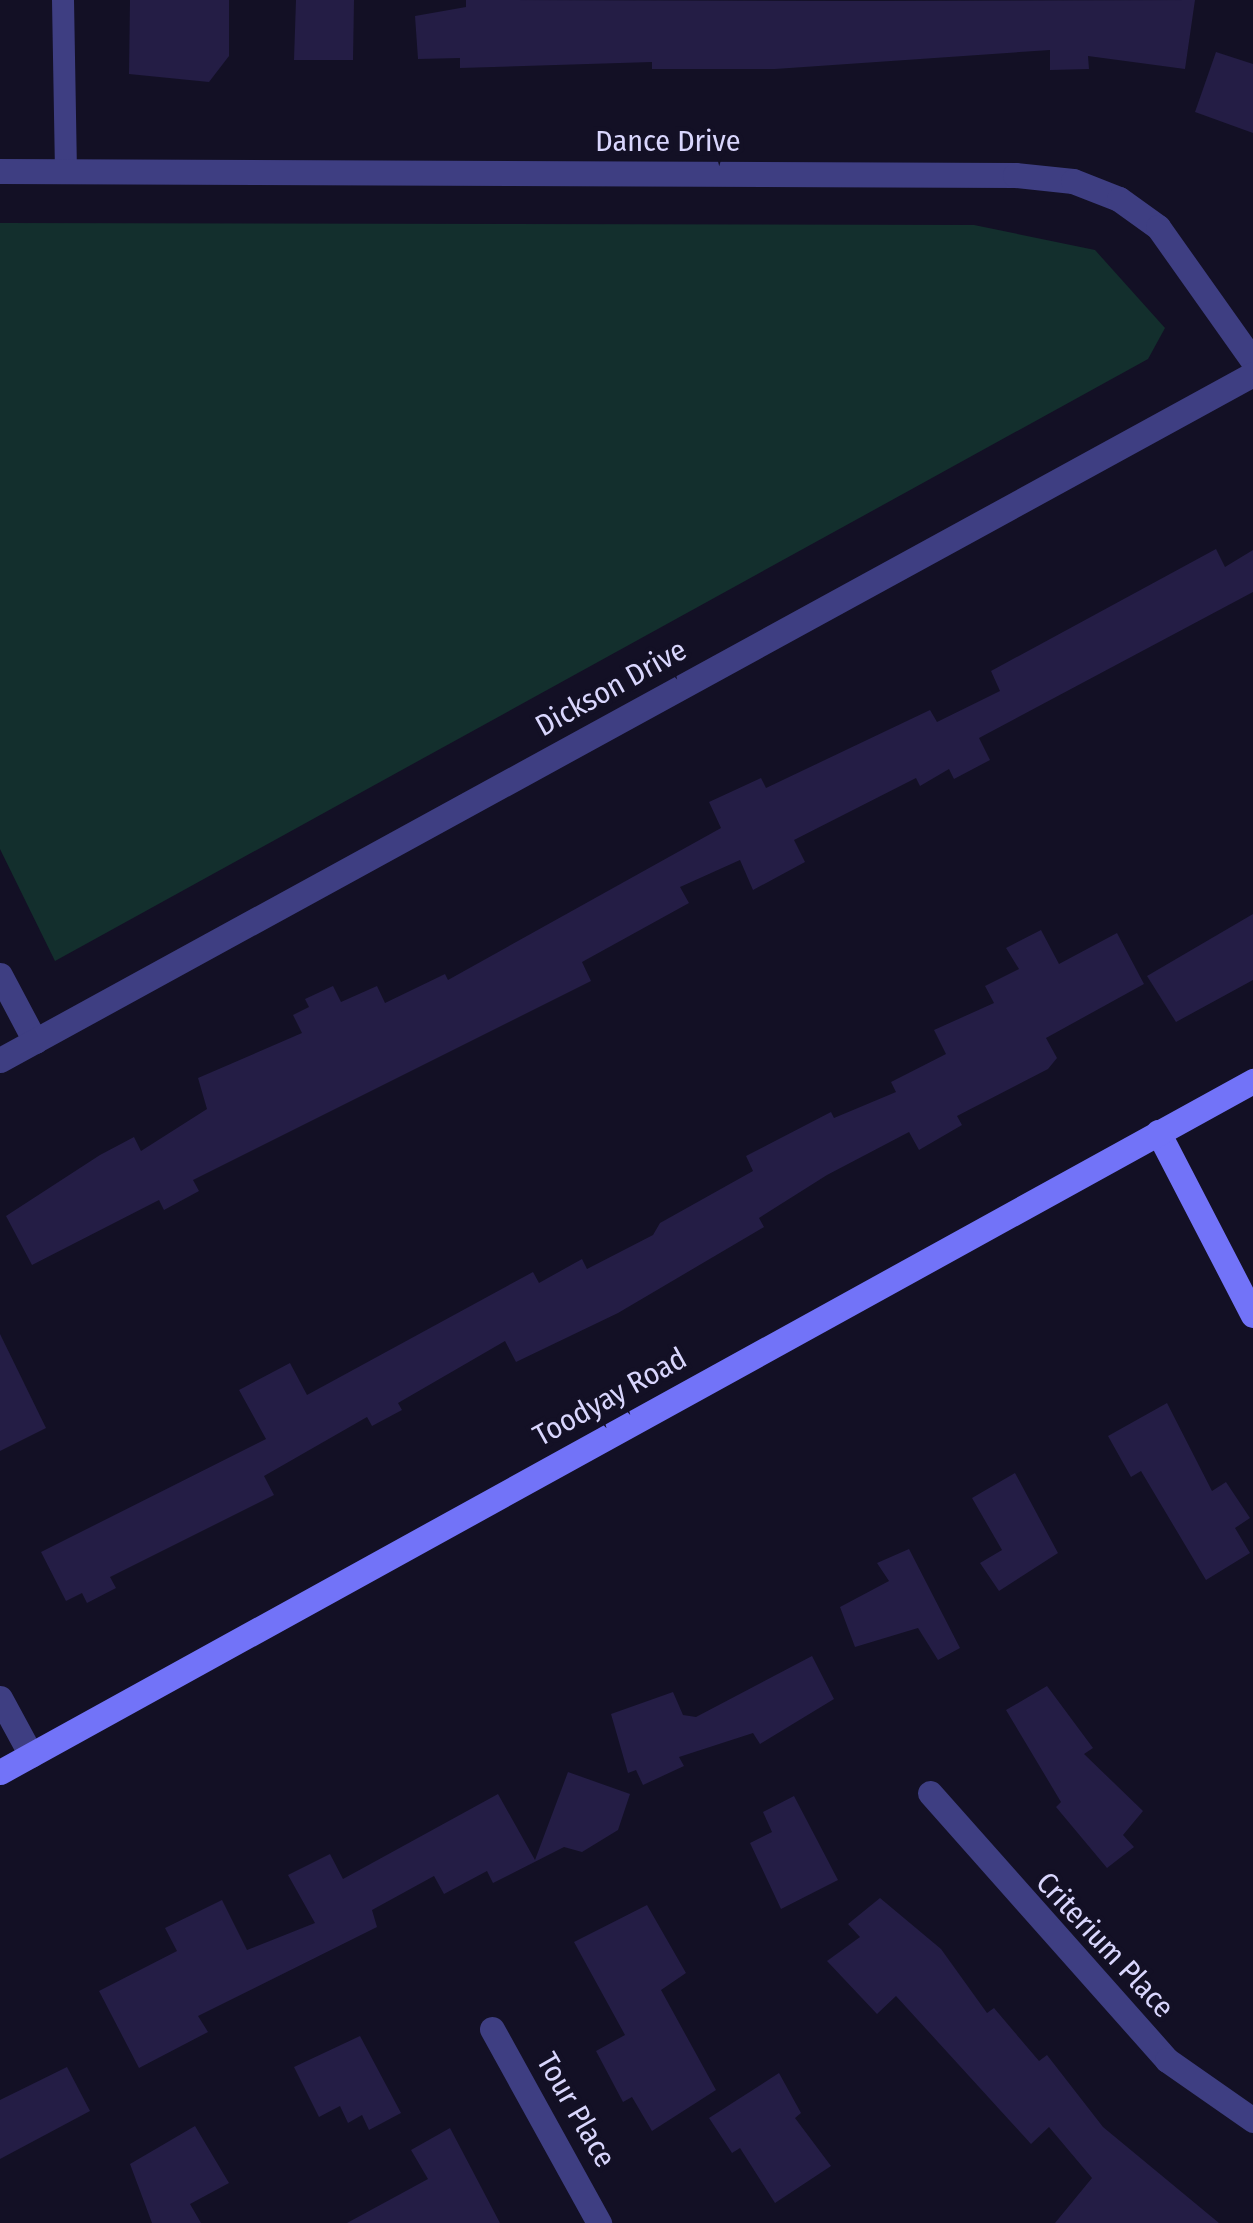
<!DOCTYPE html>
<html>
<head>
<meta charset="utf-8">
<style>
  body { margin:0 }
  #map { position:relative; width:1253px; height:2223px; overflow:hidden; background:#131025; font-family:"Fira Sans Condensed",sans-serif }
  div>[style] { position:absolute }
  .green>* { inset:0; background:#132f2d }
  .building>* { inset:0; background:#241d45 }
  .lane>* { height:22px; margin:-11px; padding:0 11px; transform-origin:11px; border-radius:11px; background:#3e3e82 }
  .street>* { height:25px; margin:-12.5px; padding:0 12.5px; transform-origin:12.5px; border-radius:12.5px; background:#3e3e82 }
  .secondary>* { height:25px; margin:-12.5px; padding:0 12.5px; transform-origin:12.5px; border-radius:12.5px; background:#7273f8 }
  span { translate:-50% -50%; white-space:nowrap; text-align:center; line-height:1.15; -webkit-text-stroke:9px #131025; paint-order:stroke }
  .street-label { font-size:30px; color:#d9d6fd }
</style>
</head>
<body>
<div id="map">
  <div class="green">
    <i style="clip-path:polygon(0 223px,974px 225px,1095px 250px,1165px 328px,1148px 359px,55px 961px,0 849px)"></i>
  </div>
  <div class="building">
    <i style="clip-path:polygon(130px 0,229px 0,229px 56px,209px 82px,129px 74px)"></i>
    <i style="clip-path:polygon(296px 0,354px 0,353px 60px,294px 60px)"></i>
    <i style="clip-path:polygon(466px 0,865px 1px,1195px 0,1185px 69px,1088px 56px,1089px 69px,1050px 70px,1050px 50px,775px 69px,652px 69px,652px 62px,460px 68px,460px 58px,418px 59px,415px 16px,466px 7px)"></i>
    <i style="clip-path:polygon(1216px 52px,1253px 64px,1253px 133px,1195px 112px)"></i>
    <i style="clip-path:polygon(1216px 549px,1225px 567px,1253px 550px,1253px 592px,979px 738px,990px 760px,954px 779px,949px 769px,920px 786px,916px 778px,794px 840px,805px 862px,753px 890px,740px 860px,680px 887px,689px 903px,582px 962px,591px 981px,193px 1180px,199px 1191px,164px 1210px,159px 1200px,32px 1265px,6px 1216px,100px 1155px,134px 1137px,141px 1151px,207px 1109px,198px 1078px,302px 1033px,293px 1015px,309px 1007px,305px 999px,333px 986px,341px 1002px,377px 986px,385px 1003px,445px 974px,448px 980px,721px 828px,709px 802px,761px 778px,766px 788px,930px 710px,937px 722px,1000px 691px,991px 671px)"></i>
    <i style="clip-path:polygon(1253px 914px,1253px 980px,1176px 1022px,1147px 976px)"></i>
    <i style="clip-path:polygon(1041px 930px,1059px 964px,1117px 933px,1144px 984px,1046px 1038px,1057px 1058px,1048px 1069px,957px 1116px,962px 1125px,919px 1150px,909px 1132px,827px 1175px,759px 1218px,764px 1227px,618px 1313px,516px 1362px,505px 1341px,398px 1403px,402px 1410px,372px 1426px,367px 1417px,264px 1476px,274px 1495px,110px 1577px,116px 1588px,87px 1603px,82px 1593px,66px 1601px,41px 1552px,266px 1439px,239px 1390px,290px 1363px,307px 1395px,533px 1272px,539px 1283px,582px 1259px,587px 1269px,653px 1235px,660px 1223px,753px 1171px,746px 1156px,831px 1112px,834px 1118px,896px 1092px,891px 1082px,946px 1054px,934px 1030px,994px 1003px,985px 986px,1019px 969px,1006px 948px)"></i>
    <i style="clip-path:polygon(0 1334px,46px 1428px,0 1451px)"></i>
    <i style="clip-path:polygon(1167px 1403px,1212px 1491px,1226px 1482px,1250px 1518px,1235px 1528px,1250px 1553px,1206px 1580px,1141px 1471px,1131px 1477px,1108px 1436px)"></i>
    <i style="clip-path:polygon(1015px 1473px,1058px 1553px,999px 1591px,980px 1563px,1002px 1550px,972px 1498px)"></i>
    <i style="clip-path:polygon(909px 1549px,960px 1648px,938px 1660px,918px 1628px,855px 1647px,840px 1607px,889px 1581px,877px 1563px)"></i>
    <i style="clip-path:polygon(812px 1656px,834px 1699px,760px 1744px,753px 1733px,679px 1757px,684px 1766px,643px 1785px,636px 1770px,628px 1773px,611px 1714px,673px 1692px,683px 1715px,696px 1717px)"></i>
    <i style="clip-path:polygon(1047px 1686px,1093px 1748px,1084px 1754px,1143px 1811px,1123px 1835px,1134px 1847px,1107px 1868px,1056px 1807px,1061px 1802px,1006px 1710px)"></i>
    <i style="clip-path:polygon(568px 1772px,630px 1794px,618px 1830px,582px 1852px,564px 1847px,493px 1883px,487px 1871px,444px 1894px,434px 1876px,372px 1910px,377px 1927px,198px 2016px,208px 2032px,139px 2068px,99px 1991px,177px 1951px,165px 1928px,222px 1900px,247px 1950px,315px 1923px,288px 1875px,330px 1854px,343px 1879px,498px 1794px,535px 1860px)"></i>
    <i style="clip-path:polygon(794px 1796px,838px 1880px,781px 1909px,750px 1843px,772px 1832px,763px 1812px)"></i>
    <i style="clip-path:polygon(880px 1898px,941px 1949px,987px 2013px,994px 2008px,1039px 2061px,1047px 2055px,1103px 2127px,1219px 2223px,1055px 2223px,1092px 2178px,1049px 2127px,1031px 2144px,896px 1996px,877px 2014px,827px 1961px,860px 1937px,848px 1924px)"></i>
    <i style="clip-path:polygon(647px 1905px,686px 1973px,661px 1990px,716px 2090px,652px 2131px,632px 2097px,623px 2102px,596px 2051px,625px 2035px,574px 1942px)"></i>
    <i style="clip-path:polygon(360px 2036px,401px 2113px,369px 2130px,362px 2115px,348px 2123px,340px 2106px,319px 2117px,294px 2067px)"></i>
    <i style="clip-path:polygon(67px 2067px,90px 2111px,0 2159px,0 2100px)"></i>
    <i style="clip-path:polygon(779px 2073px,801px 2113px,795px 2118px,831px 2166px,775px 2203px,740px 2148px,732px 2153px,709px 2118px)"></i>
    <i style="clip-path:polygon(195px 2126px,229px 2183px,190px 2204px,201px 2223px,152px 2223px,130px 2164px)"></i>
    <i style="clip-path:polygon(450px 2128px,500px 2223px,347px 2223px,428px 2179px,411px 2150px)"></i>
  </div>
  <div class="lane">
    <i style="left:63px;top:0;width:171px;rotate:89deg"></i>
  </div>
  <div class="street">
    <i style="left:0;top:171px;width:1015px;rotate:0.23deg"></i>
    <i style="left:1015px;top:175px;width:58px;rotate:5.9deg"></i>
    <i style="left:1073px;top:181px;width:49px;rotate:21.4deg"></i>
    <i style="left:1119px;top:199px;width:48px;rotate:35.7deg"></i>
    <i style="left:1158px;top:227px;width:164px;rotate:54.7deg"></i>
    <i style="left:0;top:975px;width:75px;rotate:62.1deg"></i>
    <i style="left:0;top:1060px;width:1428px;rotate:-28.7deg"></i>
    <i style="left:0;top:1698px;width:65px;rotate:61.5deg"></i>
    <i style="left:930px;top:1793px;width:357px;rotate:48.4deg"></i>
    <i style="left:1167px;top:2060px;width:105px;rotate:34.9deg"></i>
    <i style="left:492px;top:2029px;width:222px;rotate:61.1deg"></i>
  </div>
  <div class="secondary">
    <i style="left:1158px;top:1132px;width:206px;rotate:62.6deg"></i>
    <i style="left:0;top:1772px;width:1431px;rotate:-28.88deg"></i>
  </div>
  <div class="street-label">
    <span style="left:668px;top:141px">Dance Drive</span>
    <span style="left:611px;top:688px;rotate:-29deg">Dickson Drive</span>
    <span style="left:610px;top:1397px;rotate:-29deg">Toodyay Road</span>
    <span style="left:1105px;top:1945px;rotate:47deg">Criterium Place</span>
    <span style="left:576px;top:2110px;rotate:60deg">Tour Place</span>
  </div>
</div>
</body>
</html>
